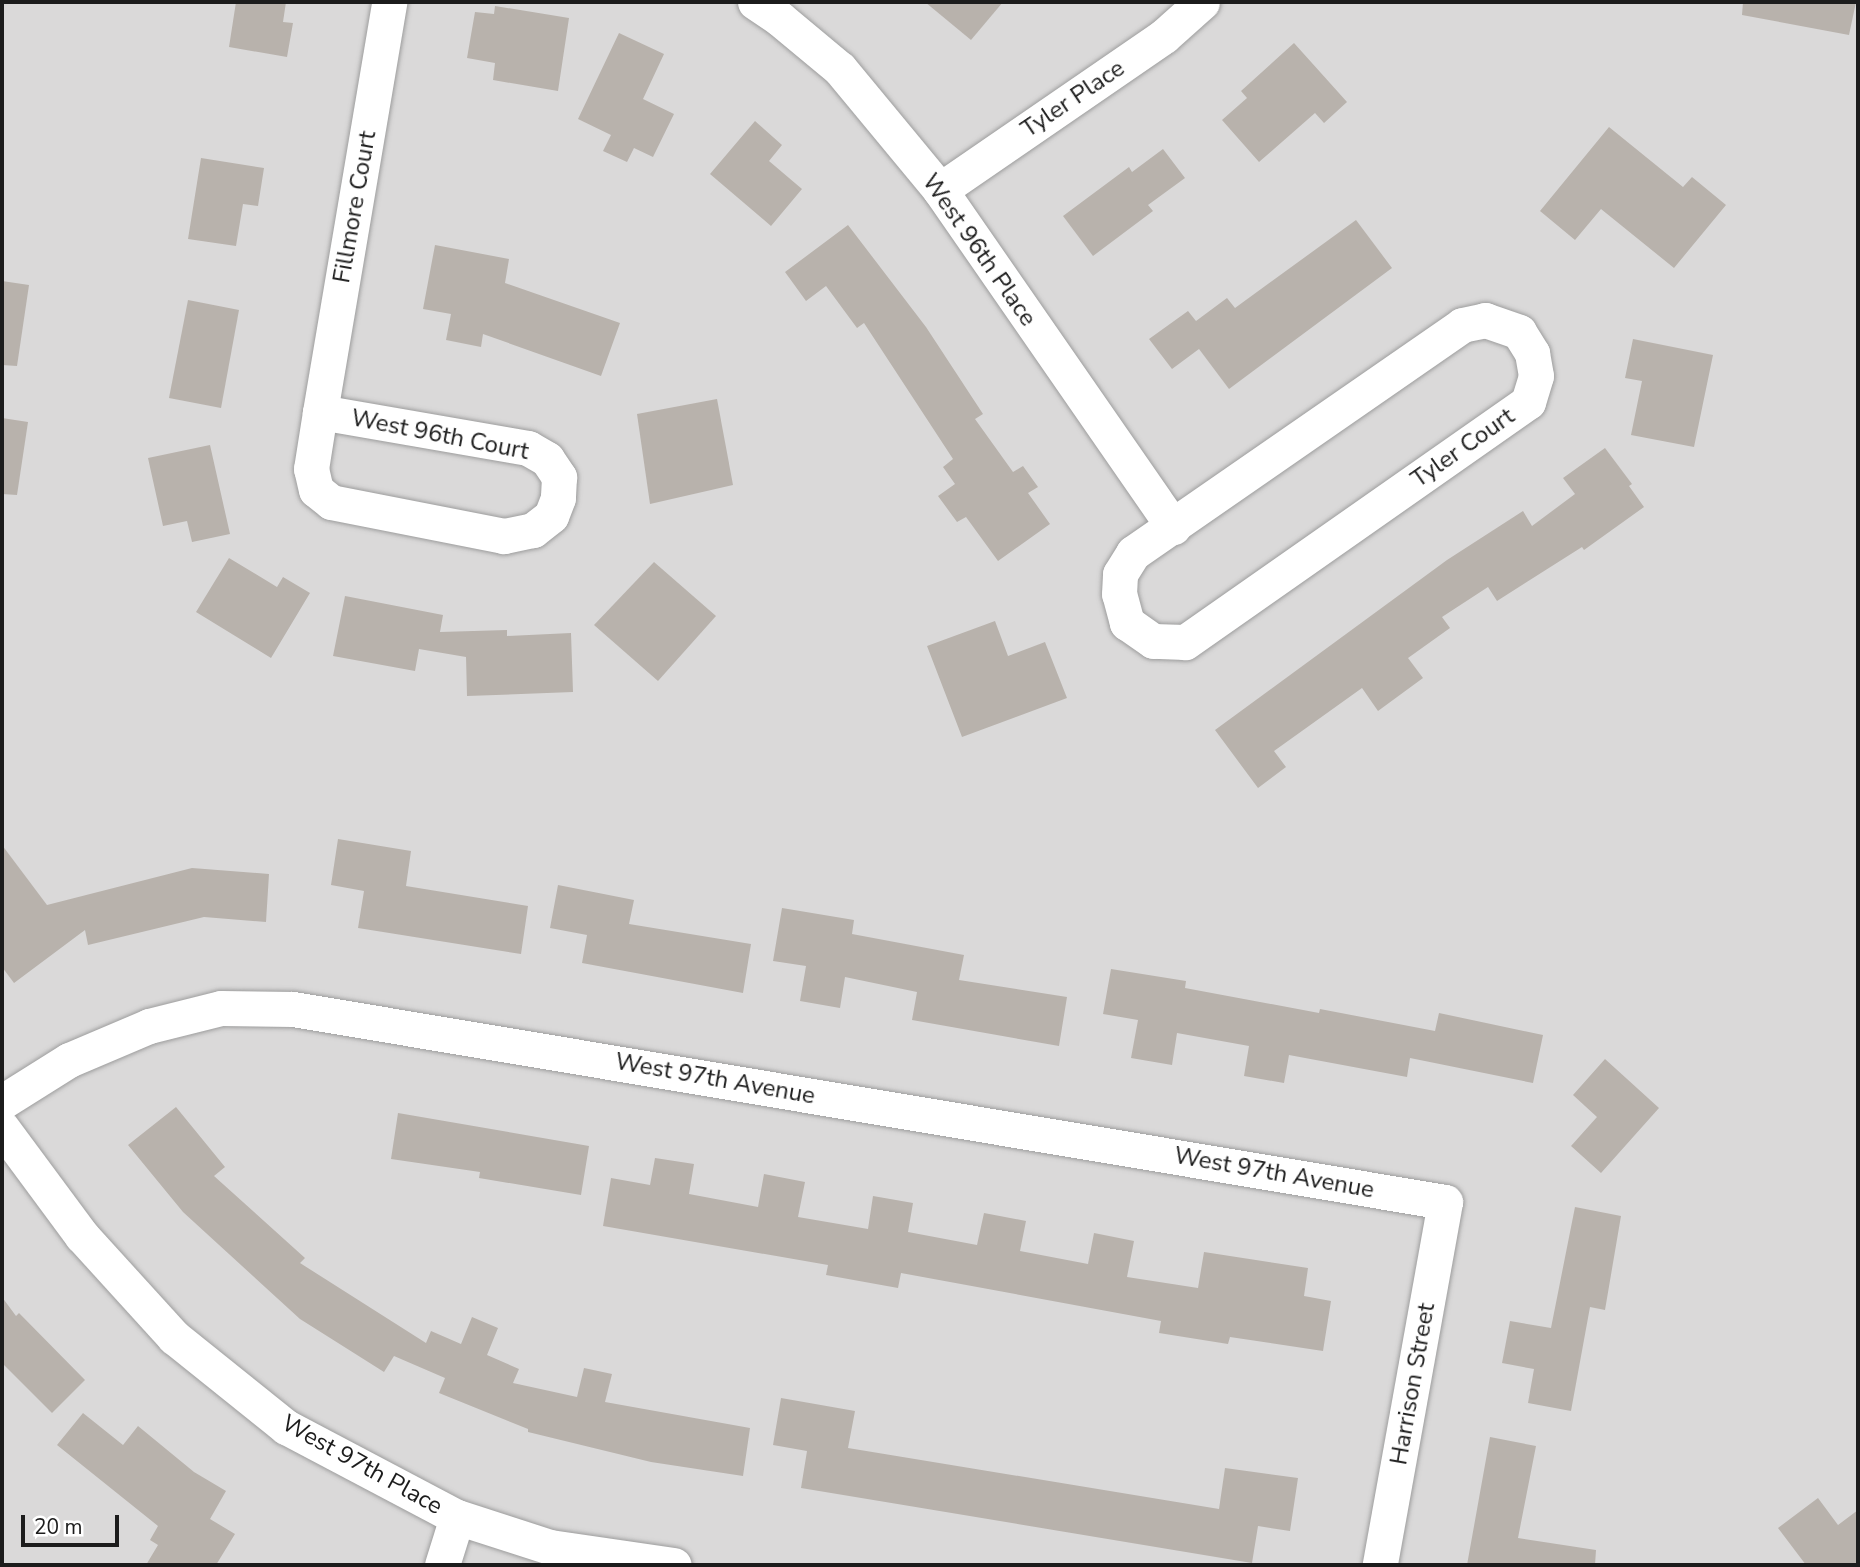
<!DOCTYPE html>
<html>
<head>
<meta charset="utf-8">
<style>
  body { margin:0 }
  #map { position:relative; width:1860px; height:1567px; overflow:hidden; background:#ece9e2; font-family:"Nunito Sans",sans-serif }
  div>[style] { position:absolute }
  .residential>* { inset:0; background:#dad9d9 }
  .building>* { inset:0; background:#b8b2ac }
  .roads { filter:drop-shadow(0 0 2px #9d9d9d) drop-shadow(0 0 2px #9d9d9d) }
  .minor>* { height:35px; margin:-17.5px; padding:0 17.5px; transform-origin:17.5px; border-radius:17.5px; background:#fff }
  span { translate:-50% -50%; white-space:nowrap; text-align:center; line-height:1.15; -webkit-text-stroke:7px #fff; paint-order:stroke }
  .street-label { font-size:24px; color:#1c1c1c }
  .frame { position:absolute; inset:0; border:4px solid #1c1c1c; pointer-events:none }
  .scale { position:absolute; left:21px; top:1515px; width:98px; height:32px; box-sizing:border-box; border:4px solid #1c1c1c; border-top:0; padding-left:9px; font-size:21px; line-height:24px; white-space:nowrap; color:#1c1c1c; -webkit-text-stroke:5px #fff; paint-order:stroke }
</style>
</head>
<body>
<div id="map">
  <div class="residential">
    <i style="clip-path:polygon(2px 2px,1858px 2px,1858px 1565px,2px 1565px)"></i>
  </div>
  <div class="building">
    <i style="clip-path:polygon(236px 2px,286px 2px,283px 22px,293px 23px,287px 57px,229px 47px)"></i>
    <i style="clip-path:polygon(925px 2px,1003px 2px,971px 40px)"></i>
    <i style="clip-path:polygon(1743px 2px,1856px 2px,1849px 35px,1742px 15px)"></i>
    <i style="clip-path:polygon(495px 6px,569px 18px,558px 91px,493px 80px,495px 63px,467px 58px,475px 12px,494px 14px)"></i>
    <i style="clip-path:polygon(619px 33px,664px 54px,643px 99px,674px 114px,653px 157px,634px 148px,627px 162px,603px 151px,611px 135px,578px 119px)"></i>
    <i style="clip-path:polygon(1294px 43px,1347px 102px,1324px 123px,1315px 113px,1259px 162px,1222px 120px,1247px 98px,1241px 91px)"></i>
    <i style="clip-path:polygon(755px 121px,782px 145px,769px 161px,802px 189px,771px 226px,710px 174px)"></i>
    <i style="clip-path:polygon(1609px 127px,1683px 187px,1692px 177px,1726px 205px,1674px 268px,1601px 209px,1575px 240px,1540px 211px)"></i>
    <i style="clip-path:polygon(1163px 149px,1185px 178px,1148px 205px,1153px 211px,1093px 256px,1063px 216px,1129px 167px,1132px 172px)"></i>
    <i style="clip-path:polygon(201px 158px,264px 168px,258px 206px,243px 204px,236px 246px,188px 239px)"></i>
    <i style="clip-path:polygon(1356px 220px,1392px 268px,1229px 389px,1199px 349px,1172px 369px,1149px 339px,1188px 311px,1196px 321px,1227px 298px,1235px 308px)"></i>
    <i style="clip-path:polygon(848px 225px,926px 327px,983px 414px,975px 419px,1013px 472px,1023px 466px,1038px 487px,1028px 493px,1050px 524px,998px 561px,966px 517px,957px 522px,938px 496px,955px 484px,943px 467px,953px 459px,864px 323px,857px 328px,826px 286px,806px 301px,785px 272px)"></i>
    <i style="clip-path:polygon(435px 245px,509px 259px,505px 283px,620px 323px,601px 376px,483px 334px,481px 347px,446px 340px,451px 314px,423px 309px)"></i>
    <i style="clip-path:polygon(2px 281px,29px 285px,17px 366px,2px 365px)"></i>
    <i style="clip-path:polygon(188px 300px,239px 310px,221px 408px,169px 398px)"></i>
    <i style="clip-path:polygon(1633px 339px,1713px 355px,1694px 447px,1631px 435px,1642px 381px,1625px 378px)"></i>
    <i style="clip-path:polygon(717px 399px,733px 485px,650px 504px,637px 414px)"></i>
    <i style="clip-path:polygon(2px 418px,28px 422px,17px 495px,2px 494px)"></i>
    <i style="clip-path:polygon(210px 445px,230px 534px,192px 542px,187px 521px,163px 526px,148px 458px)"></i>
    <i style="clip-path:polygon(1605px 448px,1632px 484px,1629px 486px,1644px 507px,1584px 550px,1582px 547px,1497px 601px,1488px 587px,1442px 617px,1450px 628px,1408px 658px,1423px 678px,1378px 711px,1362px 688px,1274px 751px,1286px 767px,1258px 788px,1215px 730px,1447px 560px,1523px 511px,1532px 526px,1575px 494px,1563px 478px)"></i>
    <i style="clip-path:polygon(229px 558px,277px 587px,283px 577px,310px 593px,271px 658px,196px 612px)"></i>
    <i style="clip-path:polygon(654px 562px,716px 616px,658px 681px,594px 625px)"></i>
    <i style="clip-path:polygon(345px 596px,443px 615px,440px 632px,507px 630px,507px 636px,571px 633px,573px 692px,467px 696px,466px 657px,419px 649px,415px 671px,333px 656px)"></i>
    <i style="clip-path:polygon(995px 621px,1008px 656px,1045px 642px,1067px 698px,962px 737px,927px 646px)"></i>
    <i style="clip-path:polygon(338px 839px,411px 851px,406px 886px,528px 906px,521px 954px,358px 928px,364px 891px,331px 885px)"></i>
    <i style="clip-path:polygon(2px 845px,47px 905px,192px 868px,269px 874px,266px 922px,204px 917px,88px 945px,85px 930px,14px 983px,2px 967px)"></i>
    <i style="clip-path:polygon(558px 885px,634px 900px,629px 924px,751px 944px,743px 993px,582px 963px,587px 935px,550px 928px)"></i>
    <i style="clip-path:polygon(782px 908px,854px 920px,852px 934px,964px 955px,959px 980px,1067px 997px,1059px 1046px,912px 1020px,917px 992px,845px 977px,840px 1008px,800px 1001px,806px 966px,773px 961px)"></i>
    <i style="clip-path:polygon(1111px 969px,1186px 981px,1185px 988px,1319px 1013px,1320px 1009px,1435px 1031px,1439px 1013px,1543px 1035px,1533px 1083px,1410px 1058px,1407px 1077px,1289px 1055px,1284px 1083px,1244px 1076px,1249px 1046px,1177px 1033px,1172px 1065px,1131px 1058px,1138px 1020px,1103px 1014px)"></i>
    <i style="clip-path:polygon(1605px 1059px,1659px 1108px,1601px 1173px,1571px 1146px,1597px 1117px,1573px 1095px)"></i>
    <i style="clip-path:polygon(176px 1107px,225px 1167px,214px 1176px,305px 1258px,300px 1263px,426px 1343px,431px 1331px,461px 1344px,472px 1317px,498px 1328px,487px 1355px,519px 1369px,513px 1383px,577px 1397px,584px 1368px,612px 1374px,605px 1402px,750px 1428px,743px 1476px,651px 1462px,528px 1432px,528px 1429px,439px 1393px,445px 1378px,394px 1356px,384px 1372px,300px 1319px,183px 1212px,128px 1145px)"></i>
    <i style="clip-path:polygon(398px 1113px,589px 1146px,581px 1195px,479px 1178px,480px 1172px,391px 1159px)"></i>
    <i style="clip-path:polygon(655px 1158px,694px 1164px,689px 1194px,758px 1207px,764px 1174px,805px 1182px,798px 1217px,868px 1229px,873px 1196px,913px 1203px,908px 1232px,977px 1245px,984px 1213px,1026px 1221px,1020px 1251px,1088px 1264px,1094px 1233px,1134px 1241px,1127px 1277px,1198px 1288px,1204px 1252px,1308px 1268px,1304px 1296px,1331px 1301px,1323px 1351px,1230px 1337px,1228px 1344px,1159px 1333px,1161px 1321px,901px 1273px,898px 1288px,826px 1275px,828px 1265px,603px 1226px,611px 1178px,650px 1185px)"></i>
    <i style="clip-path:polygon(1575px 1207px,1621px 1216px,1605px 1310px,1590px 1307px,1571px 1411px,1528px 1403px,1534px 1369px,1502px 1363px,1510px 1321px,1551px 1328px)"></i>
    <i style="clip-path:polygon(2px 1297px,16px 1316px,19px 1313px,85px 1380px,52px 1413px,2px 1363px)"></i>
    <i style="clip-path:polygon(781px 1398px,855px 1411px,848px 1448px,1219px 1509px,1225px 1468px,1298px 1478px,1290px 1531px,1258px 1526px,1252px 1563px,801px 1488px,807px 1451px,773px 1445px)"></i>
    <i style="clip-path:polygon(83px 1413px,123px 1445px,138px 1426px,194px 1472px,226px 1491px,210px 1519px,235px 1534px,216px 1565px,146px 1565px,158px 1545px,150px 1540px,158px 1526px,57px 1445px)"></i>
    <i style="clip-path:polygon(1490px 1437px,1536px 1446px,1518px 1538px,1596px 1550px,1595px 1565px,1467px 1565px)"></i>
    <i style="clip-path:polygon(1818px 1498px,1838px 1525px,1858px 1510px,1858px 1565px,1806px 1565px,1778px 1528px)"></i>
  </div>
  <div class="roads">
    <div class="minor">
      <i style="left:755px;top:2px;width:30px;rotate:34deg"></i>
      <i style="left:780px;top:19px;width:78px;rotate:39.8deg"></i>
      <i style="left:840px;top:69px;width:157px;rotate:50.4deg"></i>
      <i style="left:940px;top:190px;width:410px;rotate:55.3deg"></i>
      <i style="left:940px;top:190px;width:272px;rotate:-34.5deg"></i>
      <i style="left:1164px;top:36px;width:51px;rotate:-41.8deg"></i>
      <i style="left:1485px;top:320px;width:36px;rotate:19deg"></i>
      <i style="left:1519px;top:332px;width:25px;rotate:58deg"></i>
      <i style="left:1532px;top:353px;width:23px;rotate:80deg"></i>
      <i style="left:1536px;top:376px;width:27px;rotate:107deg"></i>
      <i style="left:1528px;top:402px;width:419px;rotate:145deg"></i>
      <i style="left:1185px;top:642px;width:32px;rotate:-178deg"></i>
      <i style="left:1153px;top:641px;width:32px;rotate:-145deg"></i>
      <i style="left:1127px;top:623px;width:30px;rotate:-105deg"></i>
      <i style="left:1119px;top:594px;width:20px;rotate:-87deg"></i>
      <i style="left:1120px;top:574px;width:25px;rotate:-58deg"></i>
      <i style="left:1133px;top:553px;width:400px;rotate:-34.7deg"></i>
      <i style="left:1462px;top:325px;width:24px;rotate:-12deg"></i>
      <i style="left:320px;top:412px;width:211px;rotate:9.8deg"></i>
      <i style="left:528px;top:448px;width:22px;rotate:30deg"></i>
      <i style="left:547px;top:459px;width:22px;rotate:56deg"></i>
      <i style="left:559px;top:477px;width:21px;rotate:93deg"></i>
      <i style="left:558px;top:498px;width:19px;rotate:111deg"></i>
      <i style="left:551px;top:516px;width:23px;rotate:142deg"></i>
      <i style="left:533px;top:530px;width:30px;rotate:168deg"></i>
      <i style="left:504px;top:536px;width:176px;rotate:-168.9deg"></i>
      <i style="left:331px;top:502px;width:19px;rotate:-141deg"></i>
      <i style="left:316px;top:490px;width:22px;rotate:-103deg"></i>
      <i style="left:311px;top:469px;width:58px;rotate:-81deg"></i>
      <i style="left:320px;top:412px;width:416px;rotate:-80.4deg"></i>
      <i style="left:2px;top:1102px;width:79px;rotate:-32.1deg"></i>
      <i style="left:69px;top:1060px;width:87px;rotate:-23deg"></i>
      <i style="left:149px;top:1026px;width:74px;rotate:-14deg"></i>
      <i style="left:221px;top:1008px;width:72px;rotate:0.8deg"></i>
      <i style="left:293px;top:1009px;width:1168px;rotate:9.51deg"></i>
      <i style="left:1445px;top:1202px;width:369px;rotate:100.2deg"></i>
      <i style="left:2px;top:1128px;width:134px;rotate:53.5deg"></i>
      <i style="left:82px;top:1236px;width:137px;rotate:47.7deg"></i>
      <i style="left:174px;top:1337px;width:144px;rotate:38.8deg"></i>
      <i style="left:286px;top:1427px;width:193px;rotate:27.8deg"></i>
      <i style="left:457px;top:1517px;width:98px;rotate:17.9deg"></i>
      <i style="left:550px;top:1547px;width:125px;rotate:8.3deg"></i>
      <i style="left:442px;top:1565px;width:50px;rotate:-72.6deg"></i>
    </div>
  </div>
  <div class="street-label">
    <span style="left:1073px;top:99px;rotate:-34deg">Tyler Place</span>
    <span style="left:355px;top:207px;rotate:-80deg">Fillmore Court</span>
    <span style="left:979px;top:250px;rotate:55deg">West 96th Place</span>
    <span style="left:440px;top:435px;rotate:11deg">West 96th Court</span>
    <span style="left:1463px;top:448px;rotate:-35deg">Tyler Court</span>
    <span style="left:715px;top:1079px;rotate:10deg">West 97th Avenue</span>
    <span style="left:1274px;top:1173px;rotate:10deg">West 97th Avenue</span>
    <span style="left:1413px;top:1384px;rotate:-80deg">Harrison Street</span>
    <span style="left:362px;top:1465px;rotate:29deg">West 97th Place</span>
  </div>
  <div class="frame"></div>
  <div class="scale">20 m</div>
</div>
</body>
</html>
